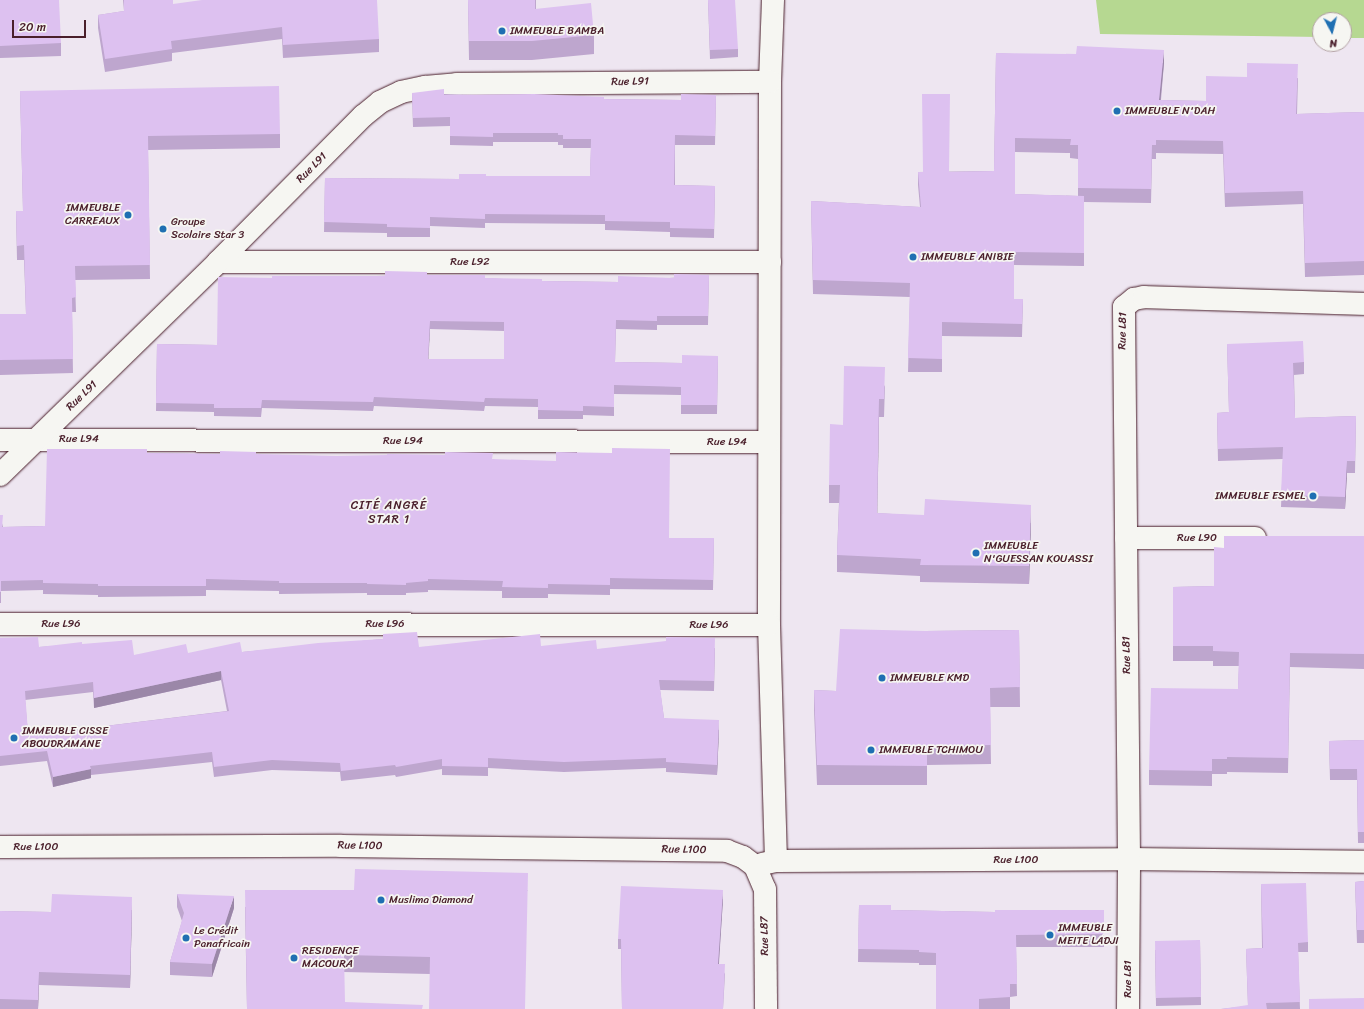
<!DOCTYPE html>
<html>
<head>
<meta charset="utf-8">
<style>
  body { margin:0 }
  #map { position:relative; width:1364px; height:1009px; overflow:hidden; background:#eee6f1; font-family:Sriracha,sans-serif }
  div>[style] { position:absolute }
  .green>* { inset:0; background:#b6d891 }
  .roads { filter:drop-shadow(0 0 1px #4a1f2b) drop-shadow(0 0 1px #4a1f2b) }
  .minor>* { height:22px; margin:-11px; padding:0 11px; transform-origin:11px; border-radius:11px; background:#f6f6f2 }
  .wall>* { inset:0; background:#bea6ce }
  .shaded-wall>* { inset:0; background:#9b87a8 }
  .building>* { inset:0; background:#ddc1f0 }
  .dots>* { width:11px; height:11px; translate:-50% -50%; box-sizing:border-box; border:2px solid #f6f6f2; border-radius:50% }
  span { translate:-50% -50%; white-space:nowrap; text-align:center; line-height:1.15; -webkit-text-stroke:3.5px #f6f6f2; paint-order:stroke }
  .poi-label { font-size:11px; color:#4a1f2b }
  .left { translate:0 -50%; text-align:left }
  .right { translate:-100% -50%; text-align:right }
  .street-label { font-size:11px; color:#4a1f2b }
  .neighbourhood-label { font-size:12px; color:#4a1f2b; letter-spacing:1px }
  .north { position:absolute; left:1312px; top:12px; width:40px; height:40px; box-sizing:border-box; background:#f6f6f2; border:1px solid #b1a0a2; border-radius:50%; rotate:173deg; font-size:11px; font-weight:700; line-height:16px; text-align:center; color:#4a1f2b }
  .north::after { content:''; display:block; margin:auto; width:14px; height:18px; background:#1f6fb2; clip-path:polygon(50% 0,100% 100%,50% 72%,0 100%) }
  .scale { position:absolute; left:12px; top:20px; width:74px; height:18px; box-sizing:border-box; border:2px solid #4a1f2b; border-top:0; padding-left:5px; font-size:12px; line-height:14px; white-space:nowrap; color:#4a1f2b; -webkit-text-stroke:3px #f6f6f2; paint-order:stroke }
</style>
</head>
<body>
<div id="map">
  <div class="green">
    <i style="clip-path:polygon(1096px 0,1364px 0,1364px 38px,1344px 38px,1344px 20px,1320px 20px,1320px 37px,1100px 34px)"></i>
  </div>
  <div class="roads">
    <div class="minor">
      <i style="left:773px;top:0;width:82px;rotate:92.1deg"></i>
      <i style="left:770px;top:82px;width:543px;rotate:90.11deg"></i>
      <i style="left:769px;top:625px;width:236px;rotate:88.3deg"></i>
      <i style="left:218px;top:262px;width:552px"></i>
      <i style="left:0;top:440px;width:769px;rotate:0.15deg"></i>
      <i style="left:0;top:475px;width:305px;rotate:-44.3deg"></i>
      <i style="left:218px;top:262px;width:206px;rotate:-45.2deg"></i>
      <i style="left:363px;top:116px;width:22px;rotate:-39deg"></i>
      <i style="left:380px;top:102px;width:23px;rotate:-25deg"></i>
      <i style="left:401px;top:92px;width:25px;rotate:-12deg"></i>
      <i style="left:425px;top:87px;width:32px;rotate:-5deg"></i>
      <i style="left:457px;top:84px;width:313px;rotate:-0.4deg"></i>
      <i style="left:1126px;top:538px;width:129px"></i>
      <i style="left:0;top:624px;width:769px;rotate:0.07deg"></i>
      <i style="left:0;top:847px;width:341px;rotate:-0.2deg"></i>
      <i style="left:341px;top:846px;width:386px;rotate:0.7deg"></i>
      <i style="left:727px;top:851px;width:17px;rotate:21deg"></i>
      <i style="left:743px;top:857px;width:15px;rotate:37deg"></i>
      <i style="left:755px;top:866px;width:25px;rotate:67deg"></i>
      <i style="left:765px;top:889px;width:120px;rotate:89.5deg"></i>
      <i style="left:762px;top:864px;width:14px;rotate:-12deg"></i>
      <i style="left:776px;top:861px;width:353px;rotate:-0.3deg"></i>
      <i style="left:1129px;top:859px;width:235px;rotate:0.7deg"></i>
      <i style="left:1128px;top:1009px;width:150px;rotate:-89.6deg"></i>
      <i style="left:1129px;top:859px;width:552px;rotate:-90.52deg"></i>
      <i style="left:1124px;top:307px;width:13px;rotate:-39deg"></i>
      <i style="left:1134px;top:299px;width:10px;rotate:-11deg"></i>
      <i style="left:1144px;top:297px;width:220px;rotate:1.8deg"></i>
    </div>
  </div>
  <div class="wall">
    <i style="clip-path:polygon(0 0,61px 43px,61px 56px,0 58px)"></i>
    <i style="clip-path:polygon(123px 0,173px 0,173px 4px,379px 39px,379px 52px,283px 58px,282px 39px,172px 53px,172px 61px,105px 72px,98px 28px,98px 15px,124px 11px)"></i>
    <i style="clip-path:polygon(468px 0,536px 0,536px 9px,594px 35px,594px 54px,532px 60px,469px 60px)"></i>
    <i style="clip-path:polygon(708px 0,738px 49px,738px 57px,710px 59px)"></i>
    <i style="clip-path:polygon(evenodd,996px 53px,1164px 63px,1161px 100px,1206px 101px,1298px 78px,1297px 114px,1364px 112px,1364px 275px,1305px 277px,1303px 204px,1225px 207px,1223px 154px,1156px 153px,1156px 159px,1152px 159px,1151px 203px,1084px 202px,1084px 266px,1014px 265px,1014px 299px,1023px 299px,1022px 337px,942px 336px,942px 372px,908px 372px,910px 297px,813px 294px,811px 201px,920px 207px,918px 185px,918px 172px,994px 171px,996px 53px,1015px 152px,1070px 153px,1070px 158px,1078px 159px,1078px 196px,1015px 194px,1015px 152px)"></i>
    <i style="clip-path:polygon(20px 91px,280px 134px,280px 148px,148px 150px,150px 279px,75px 280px,76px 312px,72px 312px,73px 373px,0 375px,0 314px,26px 314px,24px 260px,17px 260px,16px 211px,23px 211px)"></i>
    <i style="clip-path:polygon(412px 93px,604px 99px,681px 100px,716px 95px,715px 145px,675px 145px,675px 185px,715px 186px,714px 238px,670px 237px,670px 232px,605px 230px,605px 224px,485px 223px,485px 228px,430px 226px,430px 237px,387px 237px,387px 233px,324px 232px,325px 178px,459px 179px,486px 176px,590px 176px,591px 148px,563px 148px,563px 145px,558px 145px,558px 142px,493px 142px,493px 146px,450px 145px,450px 126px,413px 127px)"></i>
    <i style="clip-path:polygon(evenodd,427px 275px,542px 281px,618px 282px,709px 275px,708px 325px,657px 325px,657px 330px,616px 329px,615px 362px,682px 363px,718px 356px,717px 414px,681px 414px,681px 395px,614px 394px,614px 416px,583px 415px,583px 419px,538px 419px,538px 407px,485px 406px,484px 411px,374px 406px,373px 411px,262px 408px,261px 417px,214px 416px,214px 412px,156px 411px,157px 344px,217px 345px,272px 278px,427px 275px,430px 329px,504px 331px,504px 359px,428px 359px,430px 329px)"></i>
    <i style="clip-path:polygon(1227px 344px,1304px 362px,1304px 374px,1294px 375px,1295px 418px,1356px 416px,1355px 473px,1347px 473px,1345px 509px,1281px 507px,1283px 459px,1218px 461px,1217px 413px,1229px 412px)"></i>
    <i style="clip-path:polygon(885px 385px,884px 417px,879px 417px,877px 513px,1031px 523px,1029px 584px,920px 582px,920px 576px,837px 572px,837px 555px,839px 503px,829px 503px,829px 485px)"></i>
    <i style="clip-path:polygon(147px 453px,493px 459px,669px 538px,714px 538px,713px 590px,610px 589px,610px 595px,548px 594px,548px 598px,502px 598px,502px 591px,428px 590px,428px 592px,406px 593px,406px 595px,367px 595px,367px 593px,279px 594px,279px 591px,206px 590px,206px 596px,98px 597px,98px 595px,43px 594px,43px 590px,1px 591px,1px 603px,0 603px,0 515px,3px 527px,45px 526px)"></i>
    <i style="clip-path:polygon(1364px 536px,1364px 669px,1290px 667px,1288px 773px,1227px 772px,1227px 774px,1212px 774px,1212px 786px,1149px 785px,1149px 770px,1238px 689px,1239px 666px,1213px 666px,1213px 661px,1173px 661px,1173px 587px,1214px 586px,1224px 548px)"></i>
    <i style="clip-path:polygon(1019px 630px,1020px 707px,990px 707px,991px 764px,927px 765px,927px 785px,817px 785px,814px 710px,814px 690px,836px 691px,925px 631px)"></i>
    <i style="clip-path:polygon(evenodd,383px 634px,419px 647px,541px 646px,597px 649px,715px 648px,714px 691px,660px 690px,664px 718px,719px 730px,717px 775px,666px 772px,666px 768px,564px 772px,488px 768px,488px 776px,442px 775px,442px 769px,396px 777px,395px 775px,341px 781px,340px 772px,272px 770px,214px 777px,212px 762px,91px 775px,91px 778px,53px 787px,47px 761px,0 766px,0 638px,39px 647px,82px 644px,134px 655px,242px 652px,383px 639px,383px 634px,221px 680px,227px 711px,56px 732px,28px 733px,25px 700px,93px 692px,94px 708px,221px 680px)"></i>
    <i style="clip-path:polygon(1364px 740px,1364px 843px,1358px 843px,1357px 780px,1330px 780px,1329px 741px)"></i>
    <i style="clip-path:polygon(1364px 881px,1364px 943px,1357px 943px,1355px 882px)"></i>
    <i style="clip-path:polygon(1261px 884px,1308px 942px,1308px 952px,1298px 952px,1300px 1009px,1221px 1009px,1248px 1006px,1246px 949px,1262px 948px)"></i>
    <i style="clip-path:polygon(528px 890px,430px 974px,344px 972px,247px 1009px,245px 907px)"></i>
    <i style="clip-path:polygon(177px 894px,234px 908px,212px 977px,170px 975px,170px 962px,182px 921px,177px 907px)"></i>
    <i style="clip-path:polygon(723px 899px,719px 964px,725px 974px,723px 1009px,622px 1009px,621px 949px,618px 949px,618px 939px)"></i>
    <i style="clip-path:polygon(859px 905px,891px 910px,995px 912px,1104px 910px,1104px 947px,1016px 947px,1017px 996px,1010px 997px,1010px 1009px,936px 1009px,936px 965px,919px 965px,919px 963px,858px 962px)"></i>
    <i style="clip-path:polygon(132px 910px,130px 988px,39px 985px,38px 1009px,0 1009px,0 911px,51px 912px)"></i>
    <i style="clip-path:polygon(1200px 940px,1201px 1005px,1156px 1006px,1155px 950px)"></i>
  </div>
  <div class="shaded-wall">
    <i style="clip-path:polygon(1164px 50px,1164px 63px,1159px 114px,1159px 100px)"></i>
    <i style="clip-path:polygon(430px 321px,430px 329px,428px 367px,428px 359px)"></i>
    <i style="clip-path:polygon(879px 399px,879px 417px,877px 530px,877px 513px)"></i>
    <i style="clip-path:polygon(1347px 461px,1347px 473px,1345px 509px,1345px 497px)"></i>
    <i style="clip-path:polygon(1031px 505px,1031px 523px,1029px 584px,1029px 566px)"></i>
    <i style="clip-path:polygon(221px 671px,221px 680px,94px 708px,94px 698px)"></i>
    <i style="clip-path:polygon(719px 720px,719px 730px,717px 775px,717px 765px)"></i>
    <i style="clip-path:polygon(91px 769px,91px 778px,53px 787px,53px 777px)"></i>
    <i style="clip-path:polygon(723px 890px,723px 899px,718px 974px,718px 964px)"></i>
    <i style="clip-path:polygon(234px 896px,234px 908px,212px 977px,212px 964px)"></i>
    <i style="clip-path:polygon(132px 897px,132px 910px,130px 988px,130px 975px)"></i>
    <i style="clip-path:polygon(39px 972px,39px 985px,38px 1009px,38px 1000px)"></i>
  </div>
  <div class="building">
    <i style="clip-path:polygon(0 0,59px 0,61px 43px,0 46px)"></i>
    <i style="clip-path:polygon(124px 0,173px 0,173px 4px,202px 0,377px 0,379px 39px,283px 45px,282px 27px,171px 41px,172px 49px,105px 59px,98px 15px,124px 11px)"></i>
    <i style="clip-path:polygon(468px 0,535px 0,535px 9px,591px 3px,594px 35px,532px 41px,469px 41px)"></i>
    <i style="clip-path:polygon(708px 0,735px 0,738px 49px,710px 50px)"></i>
    <i style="clip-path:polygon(1077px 46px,1164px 50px,1159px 100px,1206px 101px,1206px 76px,1247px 77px,1247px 63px,1298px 64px,1296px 114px,1364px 112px,1364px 261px,1305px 263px,1303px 191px,1225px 193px,1223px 141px,1156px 140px,1156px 145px,1152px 145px,1151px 189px,1078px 188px,1078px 145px,1070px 145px,1071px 139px,1015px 138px,1015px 194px,1084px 196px,1084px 253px,1014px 252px,1014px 299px,1023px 299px,1022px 324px,942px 322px,942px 359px,908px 358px,910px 283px,813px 280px,811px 201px,921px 207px,918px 172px,923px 172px,922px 94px,950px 94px,949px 172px,994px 171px,996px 53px,1076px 54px)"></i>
    <i style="clip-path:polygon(279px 86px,280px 134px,148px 136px,150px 265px,75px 266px,76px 297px,72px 298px,73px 359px,0 360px,0 314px,26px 314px,24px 245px,17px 246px,16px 211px,23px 211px,20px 91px)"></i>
    <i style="clip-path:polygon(444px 89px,444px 95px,534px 94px,604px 97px,604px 99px,681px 100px,681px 94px,716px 95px,715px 136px,675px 135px,674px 185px,715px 186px,714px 229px,670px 228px,670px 222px,605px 221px,605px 215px,485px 214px,485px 219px,430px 217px,430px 228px,387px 227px,387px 224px,324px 222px,325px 178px,459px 179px,459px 174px,486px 174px,486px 176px,590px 176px,591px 139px,563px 139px,563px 135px,558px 135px,558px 133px,493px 133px,493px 137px,450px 136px,450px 117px,413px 118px,412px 93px)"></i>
    <i style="clip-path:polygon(evenodd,385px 271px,427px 272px,427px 275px,485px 275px,485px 278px,542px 279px,542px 281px,618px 282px,618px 276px,674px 278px,674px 274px,709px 275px,708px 316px,657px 316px,657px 321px,616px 320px,615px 362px,682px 363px,682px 355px,718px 356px,717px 405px,681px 405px,681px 387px,614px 385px,614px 407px,583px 406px,583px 411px,538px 410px,538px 399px,485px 398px,484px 402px,374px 397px,373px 402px,262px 400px,261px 408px,214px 408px,214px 404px,156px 403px,157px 344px,217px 345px,218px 277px,272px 278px,272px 276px,385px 276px,385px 271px,430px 321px,504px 322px,504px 359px,428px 359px,430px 321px)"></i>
    <i style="clip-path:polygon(1303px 341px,1304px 362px,1293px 363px,1295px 418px,1356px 416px,1355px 461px,1347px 461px,1345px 497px,1281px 495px,1283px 447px,1218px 449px,1217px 413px,1229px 412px,1227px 344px)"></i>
    <i style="clip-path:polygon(844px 366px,885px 367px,884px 399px,879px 399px,877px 513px,924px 515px,925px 499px,1031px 505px,1029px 566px,920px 565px,921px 559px,837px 555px,840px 485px,829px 485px,830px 424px,843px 425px)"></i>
    <i style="clip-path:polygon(612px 448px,670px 449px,669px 538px,714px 538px,713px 580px,610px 578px,610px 585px,548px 584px,548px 588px,502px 587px,503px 581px,428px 579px,428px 581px,406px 583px,406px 585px,367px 584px,367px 583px,279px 583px,279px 581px,206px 579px,206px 586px,98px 586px,98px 584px,43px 583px,43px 580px,1px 581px,1px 592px,0 592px,0 515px,3px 515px,2px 527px,45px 526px,47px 449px,147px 449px,147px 453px,220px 454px,220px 451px,256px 452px,256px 454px,336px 456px,387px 455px,387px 454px,445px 455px,445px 452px,493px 453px,492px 459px,556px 461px,556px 452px,612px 453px)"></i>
    <i style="clip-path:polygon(1224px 536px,1364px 536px,1364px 654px,1290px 653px,1288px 758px,1227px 757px,1227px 759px,1212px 759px,1212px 771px,1149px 770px,1151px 688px,1238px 689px,1239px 652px,1213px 651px,1213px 646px,1173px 646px,1173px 587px,1214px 586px,1214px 547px,1224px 548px)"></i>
    <i style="clip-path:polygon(840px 629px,925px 631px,1019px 630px,1020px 687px,990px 688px,991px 745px,927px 746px,927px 766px,817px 765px,814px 690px,836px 691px)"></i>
    <i style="clip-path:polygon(evenodd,417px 632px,419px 647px,540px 634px,541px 646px,596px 640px,597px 649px,666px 641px,666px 637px,715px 638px,714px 681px,659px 680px,664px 718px,719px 720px,717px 765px,666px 762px,666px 758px,564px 762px,488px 758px,488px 767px,442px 766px,442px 759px,396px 767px,395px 765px,341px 771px,340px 763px,272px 760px,214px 767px,212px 752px,90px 766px,91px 769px,53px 777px,47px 751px,0 756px,0 638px,38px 637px,39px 647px,82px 642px,82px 644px,132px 640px,134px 655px,186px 644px,188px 653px,240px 642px,242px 652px,318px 643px,383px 639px,383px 634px,417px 632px,221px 671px,229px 711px,56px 732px,55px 727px,28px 733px,25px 691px,93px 682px,94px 698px,221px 671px)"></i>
    <i style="clip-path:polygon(1364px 740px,1364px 832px,1358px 832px,1357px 769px,1330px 769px,1329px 741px)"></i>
    <i style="clip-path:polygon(355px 869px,528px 873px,525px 1009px,429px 1009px,430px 957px,344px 955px,345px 1002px,423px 1005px,422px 1009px,247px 1009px,245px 890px,354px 890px)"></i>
    <i style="clip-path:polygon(1364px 881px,1364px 930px,1357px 930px,1355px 882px)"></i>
    <i style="clip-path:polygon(1306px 883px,1308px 942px,1298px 943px,1300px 1002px,1266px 1003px,1267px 1009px,1221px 1009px,1248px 1005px,1246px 949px,1263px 948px,1261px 884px)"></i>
    <i style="clip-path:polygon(621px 886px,723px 890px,718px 964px,725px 964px,723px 1009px,622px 1009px,621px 939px,618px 939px)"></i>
    <i style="clip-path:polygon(52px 894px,132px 897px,130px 975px,39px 972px,38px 1000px,0 999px,0 911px,51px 912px)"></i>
    <i style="clip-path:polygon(177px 894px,234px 896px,212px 964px,170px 962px,184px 913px)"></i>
    <i style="clip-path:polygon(859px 905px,891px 905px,891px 910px,995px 912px,995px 910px,1104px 910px,1104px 934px,1016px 935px,1017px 984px,1010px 984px,1010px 997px,979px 999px,979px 1009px,936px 1009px,936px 953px,919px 952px,919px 950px,858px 949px)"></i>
    <i style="clip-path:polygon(1200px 940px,1201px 997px,1156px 998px,1155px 941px)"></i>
    <i style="clip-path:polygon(1364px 998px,1364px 1009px,1309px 1009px,1309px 999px)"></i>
  </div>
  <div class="dots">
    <i style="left:502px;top:31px;background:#1f6fb2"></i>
    <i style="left:1117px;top:111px;background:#1f6fb2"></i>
    <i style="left:128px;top:215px;background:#1f6fb2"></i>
    <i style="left:163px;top:229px;background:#1f6fb2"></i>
    <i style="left:913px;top:257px;background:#1f6fb2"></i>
    <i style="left:1313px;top:496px;background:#1f6fb2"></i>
    <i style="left:976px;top:553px;background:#1f6fb2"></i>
    <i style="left:882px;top:678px;background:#1f6fb2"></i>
    <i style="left:14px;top:738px;background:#1f6fb2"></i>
    <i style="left:871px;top:750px;background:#1f6fb2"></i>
    <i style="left:381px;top:900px;background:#1f6fb2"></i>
    <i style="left:1050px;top:935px;background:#1f6fb2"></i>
    <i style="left:186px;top:938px;background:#1f6fb2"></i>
    <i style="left:294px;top:958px;background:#1f6fb2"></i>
  </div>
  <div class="poi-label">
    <span class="left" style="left:510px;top:31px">IMMEUBLE BAMBA</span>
    <span class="left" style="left:1125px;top:111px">IMMEUBLE N'DAH</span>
    <span class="right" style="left:120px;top:215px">IMMEUBLE<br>CARREAUX</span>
    <span class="left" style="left:171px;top:229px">Groupe<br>Scolaire Star 3</span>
    <span class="left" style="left:921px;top:257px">IMMEUBLE ANIBIE</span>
    <span class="right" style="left:1305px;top:496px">IMMEUBLE ESMEL</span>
    <span class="left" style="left:984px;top:553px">IMMEUBLE<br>N'GUESSAN KOUASSI</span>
    <span class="left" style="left:890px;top:678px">IMMEUBLE KMD</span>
    <span class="left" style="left:22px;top:738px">IMMEUBLE CISSE<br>ABOUDRAMANE</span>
    <span class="left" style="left:879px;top:750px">IMMEUBLE TCHIMOU</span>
    <span class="left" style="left:389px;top:900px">Muslima Diamond</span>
    <span class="left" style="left:1058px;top:935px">IMMEUBLE<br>MEITE LADJI</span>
    <span class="left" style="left:194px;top:938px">Le Crédit<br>Panafricain</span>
    <span class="left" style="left:302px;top:958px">RESIDENCE<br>MACOURA</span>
  </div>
  <div class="street-label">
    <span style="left:630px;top:82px;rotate:-1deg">Rue L91</span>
    <span style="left:312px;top:168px;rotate:-45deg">Rue L91</span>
    <span style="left:470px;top:262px">Rue L92</span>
    <span style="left:1123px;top:331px;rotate:-89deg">Rue L81</span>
    <span style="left:82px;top:396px;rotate:-44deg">Rue L91</span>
    <span style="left:79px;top:439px">Rue L94</span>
    <span style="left:403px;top:441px">Rue L94</span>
    <span style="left:727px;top:442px">Rue L94</span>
    <span style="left:1197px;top:538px">Rue L90</span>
    <span style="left:61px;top:624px">Rue L96</span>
    <span style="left:385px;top:624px">Rue L96</span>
    <span style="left:709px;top:625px">Rue L96</span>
    <span style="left:1127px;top:655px;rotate:-91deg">Rue L81</span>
    <span style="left:360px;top:846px;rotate:1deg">Rue L100</span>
    <span style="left:36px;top:847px">Rue L100</span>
    <span style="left:684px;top:850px;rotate:1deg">Rue L100</span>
    <span style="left:1016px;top:860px">Rue L100</span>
    <span style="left:765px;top:936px;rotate:-91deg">Rue L87</span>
    <span style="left:1128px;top:979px;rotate:-90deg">Rue L81</span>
  </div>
  <div class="neighbourhood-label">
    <span style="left:389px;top:513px">CITÉ ANGRÉ<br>STAR 1</span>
  </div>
  <div class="north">N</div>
  <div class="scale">20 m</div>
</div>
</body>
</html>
